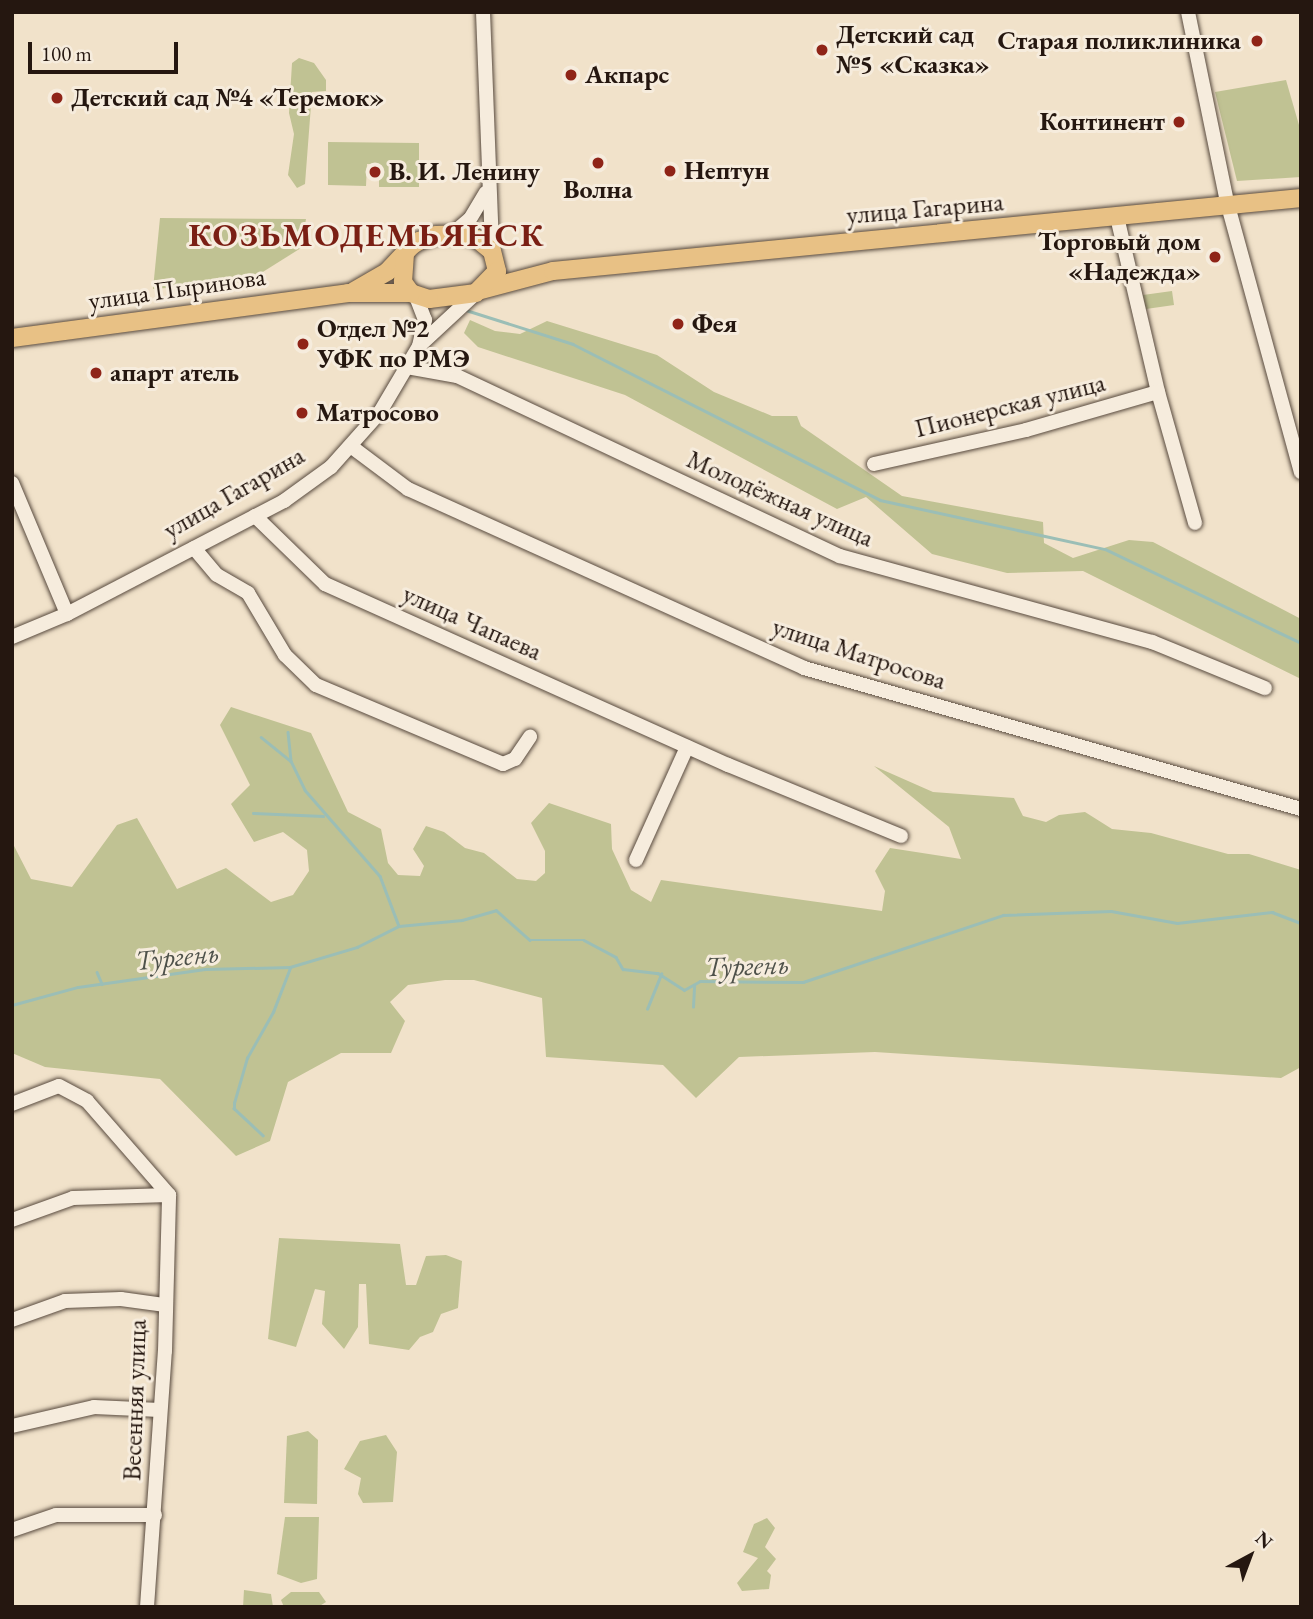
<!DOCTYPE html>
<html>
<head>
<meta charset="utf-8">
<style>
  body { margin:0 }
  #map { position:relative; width:1313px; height:1619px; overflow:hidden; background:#f1e2ca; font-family:"EB Garamond",serif }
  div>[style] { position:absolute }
  .green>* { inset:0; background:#c0c293 }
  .stream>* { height:2.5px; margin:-1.25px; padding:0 1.25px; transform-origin:1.25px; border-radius:1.25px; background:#9bbeb6 }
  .roads { filter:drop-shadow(0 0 2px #584a3e) drop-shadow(0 0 2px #584a3e) }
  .minor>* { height:14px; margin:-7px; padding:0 7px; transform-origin:7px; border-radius:7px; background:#f6ecdd }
  .major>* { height:18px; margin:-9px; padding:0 9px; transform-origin:9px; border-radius:9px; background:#e8c185 }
  .dots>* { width:19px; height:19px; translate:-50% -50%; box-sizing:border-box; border:4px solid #f6ecdd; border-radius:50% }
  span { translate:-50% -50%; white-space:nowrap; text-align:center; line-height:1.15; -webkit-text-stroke:6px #f6ecdd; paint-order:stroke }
  .poi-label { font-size:26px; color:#251710; font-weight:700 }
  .left { translate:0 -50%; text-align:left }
  .right { translate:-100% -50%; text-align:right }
  .street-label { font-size:26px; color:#251710 }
  .water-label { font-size:28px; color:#4e514a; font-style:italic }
  .district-label { font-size:33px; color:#7a1f14; font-weight:700; letter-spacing:2px }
  .frame { position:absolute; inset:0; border:14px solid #251710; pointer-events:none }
  .north { position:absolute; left:1215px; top:1521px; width:70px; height:70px; -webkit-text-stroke:5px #f6ecdd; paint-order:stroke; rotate:41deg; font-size:19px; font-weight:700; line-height:28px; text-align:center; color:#251710 }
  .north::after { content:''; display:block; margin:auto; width:24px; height:32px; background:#251710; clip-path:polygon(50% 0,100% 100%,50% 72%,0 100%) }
  .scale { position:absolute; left:28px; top:42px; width:150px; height:32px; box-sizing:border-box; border:4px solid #251710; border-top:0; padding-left:9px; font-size:21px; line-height:24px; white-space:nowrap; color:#251710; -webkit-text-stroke:5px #f6ecdd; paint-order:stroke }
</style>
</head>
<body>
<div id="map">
  <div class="green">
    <i style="clip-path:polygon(299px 58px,314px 63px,326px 80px,326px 91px,312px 92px,305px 184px,297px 188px,288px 175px,294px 134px,289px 113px,292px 63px)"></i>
    <i style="clip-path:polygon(1286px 80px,1301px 132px,1301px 177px,1237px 181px,1215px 92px)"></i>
    <i style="clip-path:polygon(328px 142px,419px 143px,419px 187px,379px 187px,379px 164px,367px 164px,366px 186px,328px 185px)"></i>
    <i style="clip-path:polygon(160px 218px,306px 219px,301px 248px,247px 282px,153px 289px)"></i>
    <i style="clip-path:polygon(1172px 291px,1174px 305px,1146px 309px,1143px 295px)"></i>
    <i style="clip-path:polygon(470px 320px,495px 331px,520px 334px,547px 321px,657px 355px,714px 392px,772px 416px,797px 416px,801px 426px,902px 496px,1043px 522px,1044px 543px,1073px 558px,1129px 540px,1153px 542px,1301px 619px,1301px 679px,1083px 571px,1007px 573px,932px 554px,866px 497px,837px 509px,625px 395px,478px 347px,464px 333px)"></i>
    <i style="clip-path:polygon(231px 707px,311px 733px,348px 812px,381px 829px,388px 863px,398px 875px,420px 876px,424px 866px,413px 849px,426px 826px,444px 832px,465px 848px,484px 853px,517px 879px,536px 881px,545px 873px,545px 851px,531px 823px,549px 803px,611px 824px,612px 849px,631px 890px,651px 902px,661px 880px,882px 911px,885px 891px,875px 871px,890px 848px,961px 859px,949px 827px,874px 766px,933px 792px,1014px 798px,1023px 816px,1046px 822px,1059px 815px,1085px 812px,1112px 829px,1151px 833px,1228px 854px,1249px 854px,1301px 870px,1301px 1067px,1281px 1078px,875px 1052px,739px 1057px,696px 1098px,663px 1065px,546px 1057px,542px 998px,474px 980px,445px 980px,408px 985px,390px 1002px,405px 1021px,391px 1053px,341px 1053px,288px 1082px,270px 1141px,236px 1156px,160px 1079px,45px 1067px,12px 1053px,12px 842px,31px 879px,72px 887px,117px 825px,137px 818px,177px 889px,226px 868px,271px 902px,293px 895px,309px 871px,307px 850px,283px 832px,254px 842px,231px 804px,250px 785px,220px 725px)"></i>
    <i style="clip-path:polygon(279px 1238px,400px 1244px,406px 1285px,416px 1285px,426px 1256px,446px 1255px,462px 1261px,458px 1308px,441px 1314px,433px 1332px,420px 1337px,409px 1350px,369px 1344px,366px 1284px,359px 1284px,358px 1327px,344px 1349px,322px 1324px,325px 1291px,315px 1289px,296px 1347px,268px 1339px)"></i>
    <i style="clip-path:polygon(308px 1431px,318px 1440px,317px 1504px,284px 1503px,287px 1436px)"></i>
    <i style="clip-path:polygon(386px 1435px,397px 1452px,393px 1502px,363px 1503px,358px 1494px,361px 1478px,344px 1469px,360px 1441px)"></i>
    <i style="clip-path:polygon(285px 1517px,319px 1517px,317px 1579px,301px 1583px,277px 1574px)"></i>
    <i style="clip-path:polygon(767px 1518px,775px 1528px,765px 1547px,776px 1559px,767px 1571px,771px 1575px,769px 1589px,742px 1591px,737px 1583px,758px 1558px,743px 1552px,754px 1524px)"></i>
    <i style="clip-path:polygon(244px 1590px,271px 1594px,273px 1607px,243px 1607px)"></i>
    <i style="clip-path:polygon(291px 1592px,319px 1592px,326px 1602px,318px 1607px,284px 1607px,281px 1600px)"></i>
  </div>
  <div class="stream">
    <i style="left:466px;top:310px;width:112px;rotate:17.6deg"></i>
    <i style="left:573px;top:344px;width:344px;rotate:26.9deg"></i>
    <i style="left:880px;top:500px;width:230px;rotate:12.3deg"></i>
    <i style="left:1105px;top:549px;width:217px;rotate:25.6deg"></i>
    <i style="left:288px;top:732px;width:29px;rotate:84deg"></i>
    <i style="left:291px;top:761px;width:32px;rotate:64deg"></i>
    <i style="left:305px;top:790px;width:114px;rotate:48.9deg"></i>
    <i style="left:380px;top:876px;width:53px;rotate:69.2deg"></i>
    <i style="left:261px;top:737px;width:38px;rotate:39deg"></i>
    <i style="left:253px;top:813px;width:70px;rotate:2.5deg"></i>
    <i style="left:97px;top:972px;width:13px;rotate:67deg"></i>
    <i style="left:12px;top:1005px;width:68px;rotate:-15.3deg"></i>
    <i style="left:78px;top:987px;width:128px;rotate:-8.1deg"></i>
    <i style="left:205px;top:969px;width:85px;rotate:-1.3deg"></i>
    <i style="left:290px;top:967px;width:70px;rotate:-16.6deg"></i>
    <i style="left:357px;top:947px;width:47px;rotate:-26.6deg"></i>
    <i style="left:399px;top:926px;width:63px;rotate:-5.4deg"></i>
    <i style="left:462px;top:920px;width:35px;rotate:-16deg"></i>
    <i style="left:496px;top:910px;width:45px;rotate:41.4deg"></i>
    <i style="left:530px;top:940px;width:54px"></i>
    <i style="left:584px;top:940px;width:36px;rotate:28deg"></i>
    <i style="left:616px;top:957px;width:14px;rotate:60deg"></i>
    <i style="left:623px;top:969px;width:35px;rotate:7deg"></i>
    <i style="left:658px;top:973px;width:31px;rotate:33deg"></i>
    <i style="left:684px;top:990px;width:18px;rotate:-29deg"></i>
    <i style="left:700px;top:981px;width:103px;rotate:0.6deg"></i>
    <i style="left:803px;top:982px;width:211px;rotate:-18.5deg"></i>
    <i style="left:1003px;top:915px;width:108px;rotate:-2.1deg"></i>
    <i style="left:1111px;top:911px;width:67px;rotate:10.3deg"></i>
    <i style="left:1177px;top:923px;width:96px;rotate:-6.6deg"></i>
    <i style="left:1272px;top:912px;width:31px;rotate:21deg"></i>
    <i style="left:693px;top:1007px;width:21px;rotate:-87deg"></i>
    <i style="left:647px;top:1009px;width:38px;rotate:-68deg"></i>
    <i style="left:263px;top:1136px;width:40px;rotate:-137deg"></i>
    <i style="left:234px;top:1109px;width:6px;rotate:-90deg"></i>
    <i style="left:234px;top:1103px;width:47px;rotate:-73.9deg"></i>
    <i style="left:247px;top:1058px;width:53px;rotate:-60.5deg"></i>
    <i style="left:273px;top:1012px;width:47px;rotate:-68.9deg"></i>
  </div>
  <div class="roads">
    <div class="minor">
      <i style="left:483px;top:12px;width:239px;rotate:87.8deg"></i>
      <i style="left:1188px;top:12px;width:194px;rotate:78.4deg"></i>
      <i style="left:1227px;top:202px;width:280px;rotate:74.7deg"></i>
      <i style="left:1117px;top:217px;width:180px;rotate:76.8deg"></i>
      <i style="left:1158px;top:392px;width:136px;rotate:74.2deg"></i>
      <i style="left:452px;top:234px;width:23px;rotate:-40deg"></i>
      <i style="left:470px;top:219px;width:31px;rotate:-59deg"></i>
      <i style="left:420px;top:345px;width:76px;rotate:-42.9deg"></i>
      <i style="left:407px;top:367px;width:51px;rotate:10.2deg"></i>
      <i style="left:457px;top:376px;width:423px;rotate:25.2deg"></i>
      <i style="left:840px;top:556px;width:324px;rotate:15.4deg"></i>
      <i style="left:1152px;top:642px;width:122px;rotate:22.2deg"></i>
      <i style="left:352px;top:447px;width:70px;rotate:36.9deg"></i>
      <i style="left:408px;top:489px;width:435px;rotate:24.3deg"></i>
      <i style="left:804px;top:668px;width:517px;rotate:15.84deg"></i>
      <i style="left:874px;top:464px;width:156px;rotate:-12.6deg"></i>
      <i style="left:1026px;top:430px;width:137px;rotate:-16.1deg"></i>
      <i style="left:12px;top:483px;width:142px;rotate:67.2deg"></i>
      <i style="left:255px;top:516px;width:98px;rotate:44.2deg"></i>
      <i style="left:325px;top:584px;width:442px;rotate:24.2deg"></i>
      <i style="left:728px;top:765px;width:187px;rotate:22.3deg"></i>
      <i style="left:194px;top:548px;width:35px;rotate:50deg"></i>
      <i style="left:217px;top:575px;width:36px;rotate:30deg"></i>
      <i style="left:248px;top:593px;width:72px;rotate:59.2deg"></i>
      <i style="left:285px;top:655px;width:43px;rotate:44.1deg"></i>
      <i style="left:316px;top:685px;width:203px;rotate:22.9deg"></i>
      <i style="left:503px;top:764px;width:13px;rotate:-23deg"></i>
      <i style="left:515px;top:759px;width:27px;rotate:-56deg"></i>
      <i style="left:12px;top:637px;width:60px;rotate:-22.7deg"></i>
      <i style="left:67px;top:614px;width:245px;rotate:-27.5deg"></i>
      <i style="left:284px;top:501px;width:58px;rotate:-35.9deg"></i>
      <i style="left:331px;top:467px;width:74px;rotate:-48.3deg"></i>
      <i style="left:380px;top:412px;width:77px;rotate:-59.4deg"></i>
      <i style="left:419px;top:346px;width:27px;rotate:-77deg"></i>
      <i style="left:425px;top:320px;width:26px;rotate:-111deg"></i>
      <i style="left:636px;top:860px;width:124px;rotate:-65.7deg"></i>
      <i style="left:12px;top:1104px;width:50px;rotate:-21deg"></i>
      <i style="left:59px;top:1086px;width:32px;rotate:28deg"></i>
      <i style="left:87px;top:1101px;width:125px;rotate:48.9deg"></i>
      <i style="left:12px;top:1220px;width:65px;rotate:-19.8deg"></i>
      <i style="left:73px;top:1198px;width:96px;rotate:-1.8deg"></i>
      <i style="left:12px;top:1320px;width:56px;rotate:-19.7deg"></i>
      <i style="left:65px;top:1301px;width:56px;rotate:-2deg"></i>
      <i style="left:121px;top:1299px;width:43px;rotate:7.9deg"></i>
      <i style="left:12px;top:1426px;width:84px;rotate:-13deg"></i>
      <i style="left:94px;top:1407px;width:66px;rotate:2.6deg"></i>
      <i style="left:12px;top:1530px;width:46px;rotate:-18.8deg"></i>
      <i style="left:56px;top:1515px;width:99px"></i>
      <i style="left:147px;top:1607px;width:257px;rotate:-86deg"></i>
      <i style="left:165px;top:1351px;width:156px;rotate:-88.5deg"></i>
    </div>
    <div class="major">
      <i style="left:481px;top:290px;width:74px;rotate:-14.8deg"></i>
      <i style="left:553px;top:271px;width:752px;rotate:-5.57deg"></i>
      <i style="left:354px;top:291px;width:39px;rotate:-30deg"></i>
      <i style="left:388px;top:271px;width:34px;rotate:-47deg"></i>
      <i style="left:411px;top:246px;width:9px;rotate:-32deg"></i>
      <i style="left:419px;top:241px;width:18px;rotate:-19deg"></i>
      <i style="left:436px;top:235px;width:25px;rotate:-2deg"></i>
      <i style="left:461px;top:234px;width:17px;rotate:17deg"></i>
      <i style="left:477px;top:239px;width:19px;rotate:39deg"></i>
      <i style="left:492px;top:251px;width:21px;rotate:76deg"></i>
      <i style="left:497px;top:271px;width:30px;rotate:134deg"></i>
      <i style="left:476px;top:293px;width:47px;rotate:172.7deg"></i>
      <i style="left:429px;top:299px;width:19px;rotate:-162deg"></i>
      <i style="left:411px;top:293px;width:14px;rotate:-126deg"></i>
      <i style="left:403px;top:282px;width:30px;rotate:-86deg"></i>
      <i style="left:12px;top:338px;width:339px;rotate:-7.6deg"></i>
      <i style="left:348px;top:293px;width:63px"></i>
    </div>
  </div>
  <div class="dots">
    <i style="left:1257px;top:41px;background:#8f2418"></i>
    <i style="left:822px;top:50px;background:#8f2418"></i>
    <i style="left:571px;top:75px;background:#8f2418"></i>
    <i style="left:57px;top:98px;background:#8f2418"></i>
    <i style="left:1179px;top:122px;background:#8f2418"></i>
    <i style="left:598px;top:163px;background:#8f2418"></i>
    <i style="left:670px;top:171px;background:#8f2418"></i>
    <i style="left:375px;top:172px;background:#8f2418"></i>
    <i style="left:1215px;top:257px;background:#8f2418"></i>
    <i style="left:678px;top:324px;background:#8f2418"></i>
    <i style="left:303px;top:344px;background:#8f2418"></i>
    <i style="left:96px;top:373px;background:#8f2418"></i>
    <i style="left:302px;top:413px;background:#8f2418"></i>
  </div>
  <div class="poi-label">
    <span class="left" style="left:836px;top:50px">Детский сад<br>№5 «Сказка»</span>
    <span class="right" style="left:1241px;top:41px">Старая поликлиника</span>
    <span class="left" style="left:585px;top:75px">Акпарс</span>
    <span class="left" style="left:71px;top:98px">Детский сад №4 «Теремок»</span>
    <span class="right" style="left:1165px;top:122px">Континент</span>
    <span class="left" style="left:684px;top:171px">Нептун</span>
    <span class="left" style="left:389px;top:172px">В. И. Ленину</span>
    <span style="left:598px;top:190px">Волна</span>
    <span class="right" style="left:1201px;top:257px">Торговый дом<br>«Надежда»</span>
    <span class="left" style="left:692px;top:324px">Фея</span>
    <span class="left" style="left:317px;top:344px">Отдел №2<br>УФК по РМЭ</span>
    <span class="left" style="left:110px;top:373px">апарт атель</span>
    <span class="left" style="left:316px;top:413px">Матросово</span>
  </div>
  <div class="street-label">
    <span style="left:925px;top:209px;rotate:-5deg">улица Гагарина</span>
    <span style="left:177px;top:289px;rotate:-8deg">улица Пыринова</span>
    <span style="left:1010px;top:406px;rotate:-14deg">Пионерская улица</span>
    <span style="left:234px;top:493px;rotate:-30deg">улица Гагарина</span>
    <span style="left:780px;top:499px;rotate:24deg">Молодёжная улица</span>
    <span style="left:472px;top:623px;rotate:24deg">улица Чапаева</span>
    <span style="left:859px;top:654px;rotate:18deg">улица Матросова</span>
    <span style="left:135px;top:1400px;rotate:-88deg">Весенняя улица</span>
  </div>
  <div class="water-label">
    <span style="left:177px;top:956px;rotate:-6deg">Тургень</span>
    <span style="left:747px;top:965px;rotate:-2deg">Тургень</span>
  </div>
  <div class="district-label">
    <span style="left:367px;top:235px">КОЗЬМОДЕМЬЯНСК</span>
  </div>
  <div class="frame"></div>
  <div class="north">N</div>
  <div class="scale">100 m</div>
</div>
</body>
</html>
